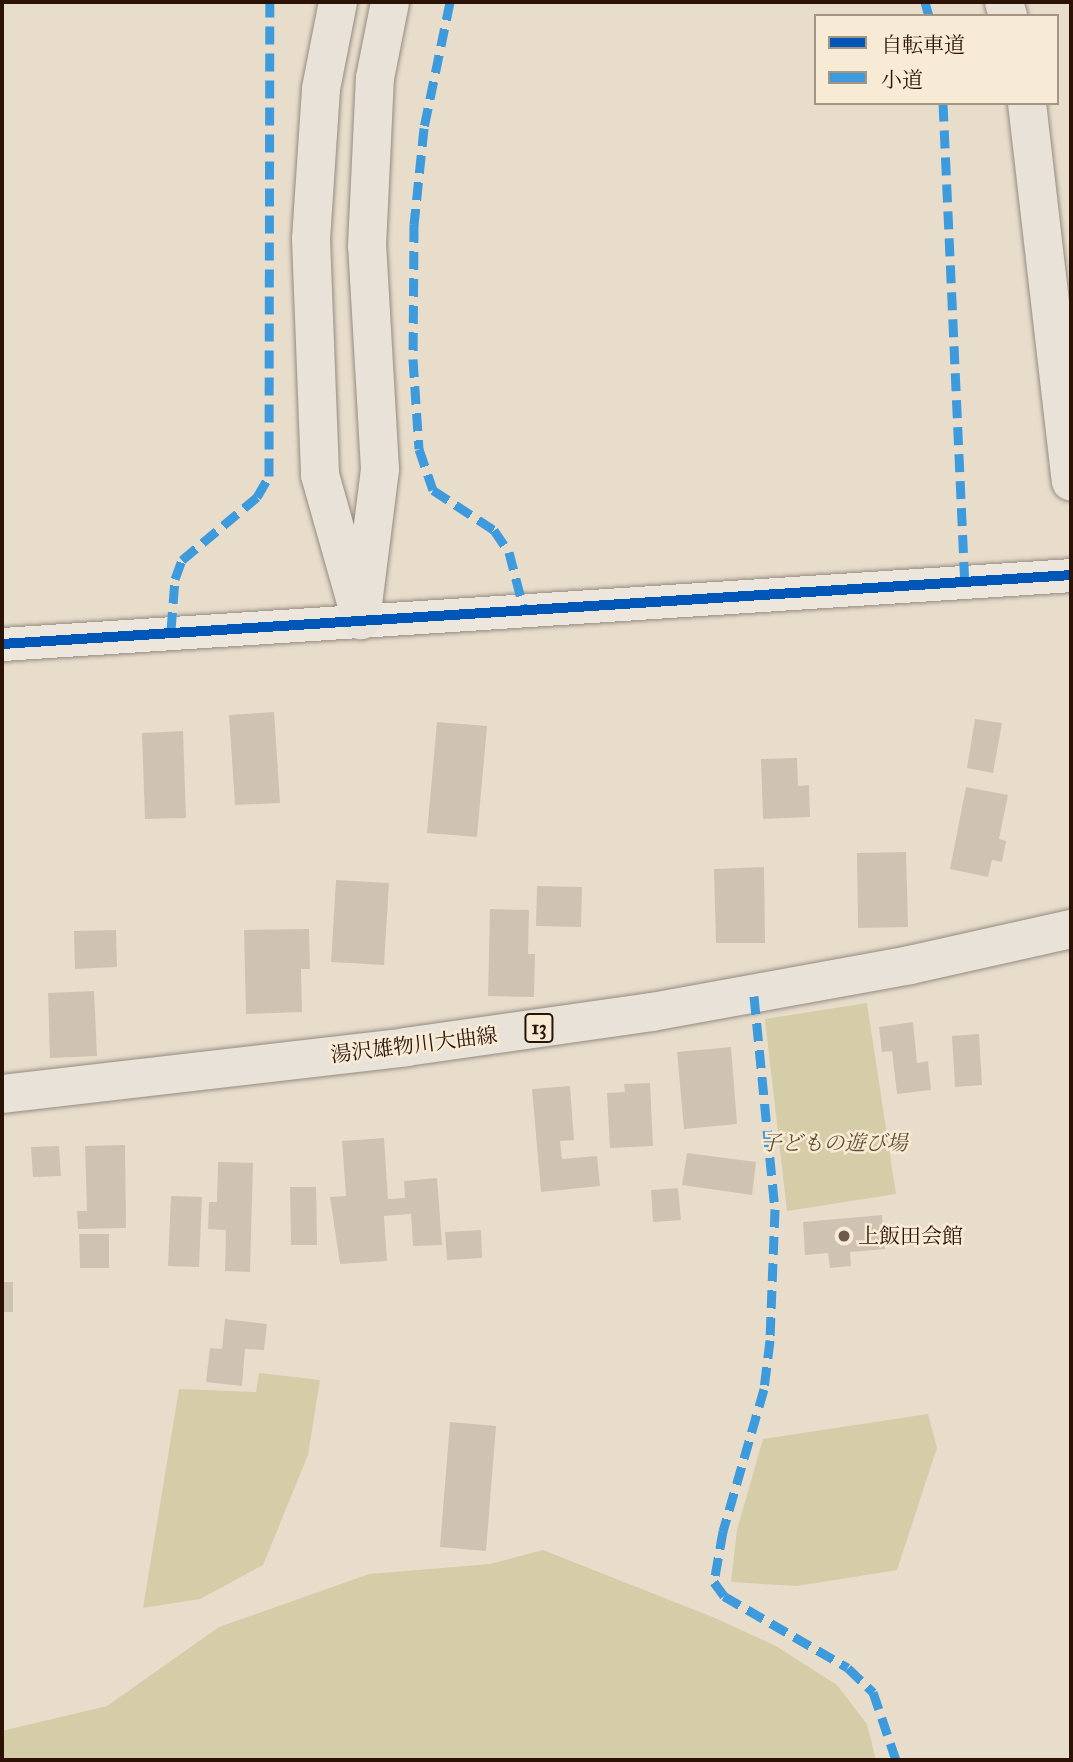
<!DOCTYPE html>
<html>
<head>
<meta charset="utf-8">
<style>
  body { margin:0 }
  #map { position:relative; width:1073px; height:1762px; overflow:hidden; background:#e8ddcb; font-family:"IM FELL Great Primer","Noto Serif JP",serif }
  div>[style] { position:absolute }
  .green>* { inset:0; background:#d4cda8 }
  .building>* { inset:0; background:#d0c2b2 }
  .roads { filter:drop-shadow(0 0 2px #948b80) drop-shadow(0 0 2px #948b80) }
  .minor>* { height:33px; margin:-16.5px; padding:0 16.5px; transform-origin:16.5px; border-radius:16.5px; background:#ece6dd }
  .major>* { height:38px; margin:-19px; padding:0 19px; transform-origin:19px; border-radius:19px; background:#e8e2d8 }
  .highway>* { height:38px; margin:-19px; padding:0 19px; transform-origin:19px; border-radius:19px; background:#e8e2d8 }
  .quiet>* { height:9px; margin-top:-4.5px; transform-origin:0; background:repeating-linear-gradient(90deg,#3d9add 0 18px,transparent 0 27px) }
  .cycleway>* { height:10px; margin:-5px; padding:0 5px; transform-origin:5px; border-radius:5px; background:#0057b8 }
  .dots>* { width:19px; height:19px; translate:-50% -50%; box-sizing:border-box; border:4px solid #f8ebd5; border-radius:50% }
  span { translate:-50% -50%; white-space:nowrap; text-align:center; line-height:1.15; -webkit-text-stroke:5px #f8ebd5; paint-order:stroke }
  .shield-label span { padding:2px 5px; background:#f8ebd5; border:2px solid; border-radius:5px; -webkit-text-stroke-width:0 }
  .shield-label { font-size:19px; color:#2c1205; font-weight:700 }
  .street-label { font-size:21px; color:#2c1205 }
  .park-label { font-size:21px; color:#614f34; font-style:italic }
  .poi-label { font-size:21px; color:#2c1205 }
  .left { translate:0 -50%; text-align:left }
  .frame { position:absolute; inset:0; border:4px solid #2c1205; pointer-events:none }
  .legend { position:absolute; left:814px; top:14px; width:245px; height:91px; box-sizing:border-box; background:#f8ebd5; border:2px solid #a69482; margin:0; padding:9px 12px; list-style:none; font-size:21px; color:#2c1205 }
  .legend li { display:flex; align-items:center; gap:14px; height:35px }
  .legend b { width:35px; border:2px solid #a69482 }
</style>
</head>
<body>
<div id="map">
  <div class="green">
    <i style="clip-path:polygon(867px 1003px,896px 1194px,787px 1211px,765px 1019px)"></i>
    <i style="clip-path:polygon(259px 1373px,320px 1380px,308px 1455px,263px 1565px,200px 1599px,143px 1608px,179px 1389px,256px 1392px)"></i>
    <i style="clip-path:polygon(928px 1414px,937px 1448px,897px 1570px,797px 1586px,731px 1582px,737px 1530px,763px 1439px)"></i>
    <i style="clip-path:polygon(543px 1550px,715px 1618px,776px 1646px,837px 1685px,867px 1724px,876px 1760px,2px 1760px,2px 1731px,107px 1706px,219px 1627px,369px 1574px,490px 1564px)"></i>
  </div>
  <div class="building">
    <i style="clip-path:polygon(274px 712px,280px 803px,235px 805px,229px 715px)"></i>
    <i style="clip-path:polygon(975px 719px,1002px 723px,993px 773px,967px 768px)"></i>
    <i style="clip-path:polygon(437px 722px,487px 726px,477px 837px,427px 833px)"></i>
    <i style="clip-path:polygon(183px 731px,186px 818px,145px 819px,142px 733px)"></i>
    <i style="clip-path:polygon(797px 758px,798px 786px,809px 785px,810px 817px,763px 819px,761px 759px)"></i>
    <i style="clip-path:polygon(966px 787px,1008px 795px,999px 839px,1006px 841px,1002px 862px,992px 860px,988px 877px,950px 869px)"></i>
    <i style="clip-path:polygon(906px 852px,908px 927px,858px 928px,857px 853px)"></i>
    <i style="clip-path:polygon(764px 867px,765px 943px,716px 943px,714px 869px)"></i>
    <i style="clip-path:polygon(336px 880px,389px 883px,384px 965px,331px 962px)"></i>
    <i style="clip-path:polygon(537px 886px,582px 887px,581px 927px,536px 926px)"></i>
    <i style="clip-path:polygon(490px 909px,529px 910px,528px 954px,535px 954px,534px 997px,488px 996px)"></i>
    <i style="clip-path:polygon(309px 929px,310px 969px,301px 969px,302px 1012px,246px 1014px,244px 930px)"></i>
    <i style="clip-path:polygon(116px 930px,117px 967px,75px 969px,74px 931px)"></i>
    <i style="clip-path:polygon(94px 991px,97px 1056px,50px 1058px,48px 993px)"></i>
    <i style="clip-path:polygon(913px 1022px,917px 1063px,928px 1061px,931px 1090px,897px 1094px,892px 1051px,882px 1052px,879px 1027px)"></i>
    <i style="clip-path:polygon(979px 1034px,982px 1085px,955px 1087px,952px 1036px)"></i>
    <i style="clip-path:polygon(731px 1047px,737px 1124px,684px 1129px,677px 1052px)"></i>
    <i style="clip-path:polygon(650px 1083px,653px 1146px,610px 1148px,607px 1093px,625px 1092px,624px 1084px)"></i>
    <i style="clip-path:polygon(570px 1086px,574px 1140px,560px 1141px,562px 1159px,597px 1156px,600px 1186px,541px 1192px,532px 1089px)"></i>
    <i style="clip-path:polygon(384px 1138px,388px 1199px,405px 1198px,404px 1181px,437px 1178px,442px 1245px,413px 1246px,411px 1214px,384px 1216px,387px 1261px,340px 1264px,330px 1197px,346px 1196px,342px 1141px)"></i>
    <i style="clip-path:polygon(125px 1145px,126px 1228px,78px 1229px,77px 1211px,87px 1211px,85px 1146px)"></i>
    <i style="clip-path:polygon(59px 1146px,61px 1176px,33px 1177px,31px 1147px)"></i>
    <i style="clip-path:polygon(687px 1153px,756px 1162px,752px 1195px,682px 1185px)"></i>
    <i style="clip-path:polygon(218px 1162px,253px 1163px,250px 1272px,225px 1271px,226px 1230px,208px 1229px,209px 1202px,217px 1202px)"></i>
    <i style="clip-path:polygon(290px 1187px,316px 1187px,317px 1245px,291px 1245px)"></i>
    <i style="clip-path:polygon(678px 1188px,681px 1220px,653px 1222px,651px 1190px)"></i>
    <i style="clip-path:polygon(171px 1196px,202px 1197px,199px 1267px,168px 1266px)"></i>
    <i style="clip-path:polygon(882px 1215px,885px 1249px,850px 1252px,851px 1266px,830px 1268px,828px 1253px,805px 1255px,803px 1222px)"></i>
    <i style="clip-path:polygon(481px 1230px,482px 1258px,447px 1260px,445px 1232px)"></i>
    <i style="clip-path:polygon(79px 1234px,109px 1234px,109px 1268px,80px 1268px)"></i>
    <i style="clip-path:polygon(2px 1282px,13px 1282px,13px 1312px,2px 1312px)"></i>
    <i style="clip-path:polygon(225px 1319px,267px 1324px,264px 1350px,245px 1349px,242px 1386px,206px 1382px,210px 1348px,222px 1349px)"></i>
    <i style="clip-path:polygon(450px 1422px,496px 1426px,486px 1551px,440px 1547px)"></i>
  </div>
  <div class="roads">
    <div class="minor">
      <i style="left:2px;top:644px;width:1071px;rotate:-3.69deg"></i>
    </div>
    <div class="major">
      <i style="left:2px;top:1094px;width:407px;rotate:-6.6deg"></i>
      <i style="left:406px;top:1047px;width:248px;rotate:-8.1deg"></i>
      <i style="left:652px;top:1012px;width:262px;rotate:-10.3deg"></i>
      <i style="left:910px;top:965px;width:165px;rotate:-12.6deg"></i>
    </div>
    <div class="highway">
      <i style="left:338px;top:2px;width:89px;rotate:101.1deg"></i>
      <i style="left:321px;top:89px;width:150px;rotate:93.8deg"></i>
      <i style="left:311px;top:239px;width:236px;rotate:87.8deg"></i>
      <i style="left:320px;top:475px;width:151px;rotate:74.2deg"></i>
      <i style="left:1004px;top:2px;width:15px;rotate:74deg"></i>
      <i style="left:1027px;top:103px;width:381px;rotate:83.4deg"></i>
      <i style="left:363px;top:604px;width:136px;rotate:-82.8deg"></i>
      <i style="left:380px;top:469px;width:223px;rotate:-93.3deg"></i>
      <i style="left:367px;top:246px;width:168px;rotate:-87.3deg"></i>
      <i style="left:375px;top:78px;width:77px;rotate:-78.8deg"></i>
    </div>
  </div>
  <div class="quiet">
    <i style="left:450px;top:2px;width:129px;rotate:101.7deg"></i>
    <i style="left:424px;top:128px;width:97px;rotate:95.9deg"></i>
    <i style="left:414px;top:224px;width:135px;rotate:90.4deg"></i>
    <i style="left:413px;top:359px;width:90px;rotate:86.2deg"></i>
    <i style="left:419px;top:449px;width:43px;rotate:71.1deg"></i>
    <i style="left:433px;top:490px;width:73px;rotate:33.3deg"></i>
    <i style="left:494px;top:530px;width:27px;rotate:56deg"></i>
    <i style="left:509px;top:552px;width:60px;rotate:75.5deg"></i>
    <i style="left:925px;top:2px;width:15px;rotate:74deg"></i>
    <i style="left:943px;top:103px;width:481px;rotate:87.4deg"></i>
    <i style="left:171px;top:630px;width:51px;rotate:-85.5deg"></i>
    <i style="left:175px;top:579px;width:20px;rotate:-70deg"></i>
    <i style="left:182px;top:560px;width:98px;rotate:-40deg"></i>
    <i style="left:257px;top:497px;width:24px;rotate:-60deg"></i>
    <i style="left:269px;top:476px;width:474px;rotate:-89.9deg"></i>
    <i style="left:754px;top:996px;width:214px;rotate:84.4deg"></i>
    <i style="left:775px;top:1209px;width:131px;rotate:92.2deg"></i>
    <i style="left:770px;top:1340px;width:49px;rotate:97deg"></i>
    <i style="left:764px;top:1389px;width:148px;rotate:106.1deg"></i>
    <i style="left:723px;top:1531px;width:52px;rotate:100deg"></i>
    <i style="left:714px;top:1582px;width:17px;rotate:54deg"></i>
    <i style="left:724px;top:1596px;width:143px;rotate:30.1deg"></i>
    <i style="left:848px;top:1668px;width:35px;rotate:44deg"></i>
    <i style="left:873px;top:1692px;width:72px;rotate:71.3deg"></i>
  </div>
  <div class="cycleway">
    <i style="left:2px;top:644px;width:1071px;rotate:-3.69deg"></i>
  </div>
  <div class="dots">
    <i style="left:844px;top:1236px;background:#6e594a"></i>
  </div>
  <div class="shield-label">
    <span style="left:539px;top:1028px">13</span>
  </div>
  <div class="street-label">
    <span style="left:414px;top:1045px;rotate:-7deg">湯沢雄物川大曲線</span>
  </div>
  <div class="park-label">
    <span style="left:834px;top:1143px">子どもの遊び場</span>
  </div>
  <div class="poi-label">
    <span class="left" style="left:858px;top:1236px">上飯田会館</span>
  </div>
  <div class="frame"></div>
  <ul class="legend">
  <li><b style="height:9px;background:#0057b8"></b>自転車道</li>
  <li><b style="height:9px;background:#3d9add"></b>小道</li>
  </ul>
</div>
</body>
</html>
